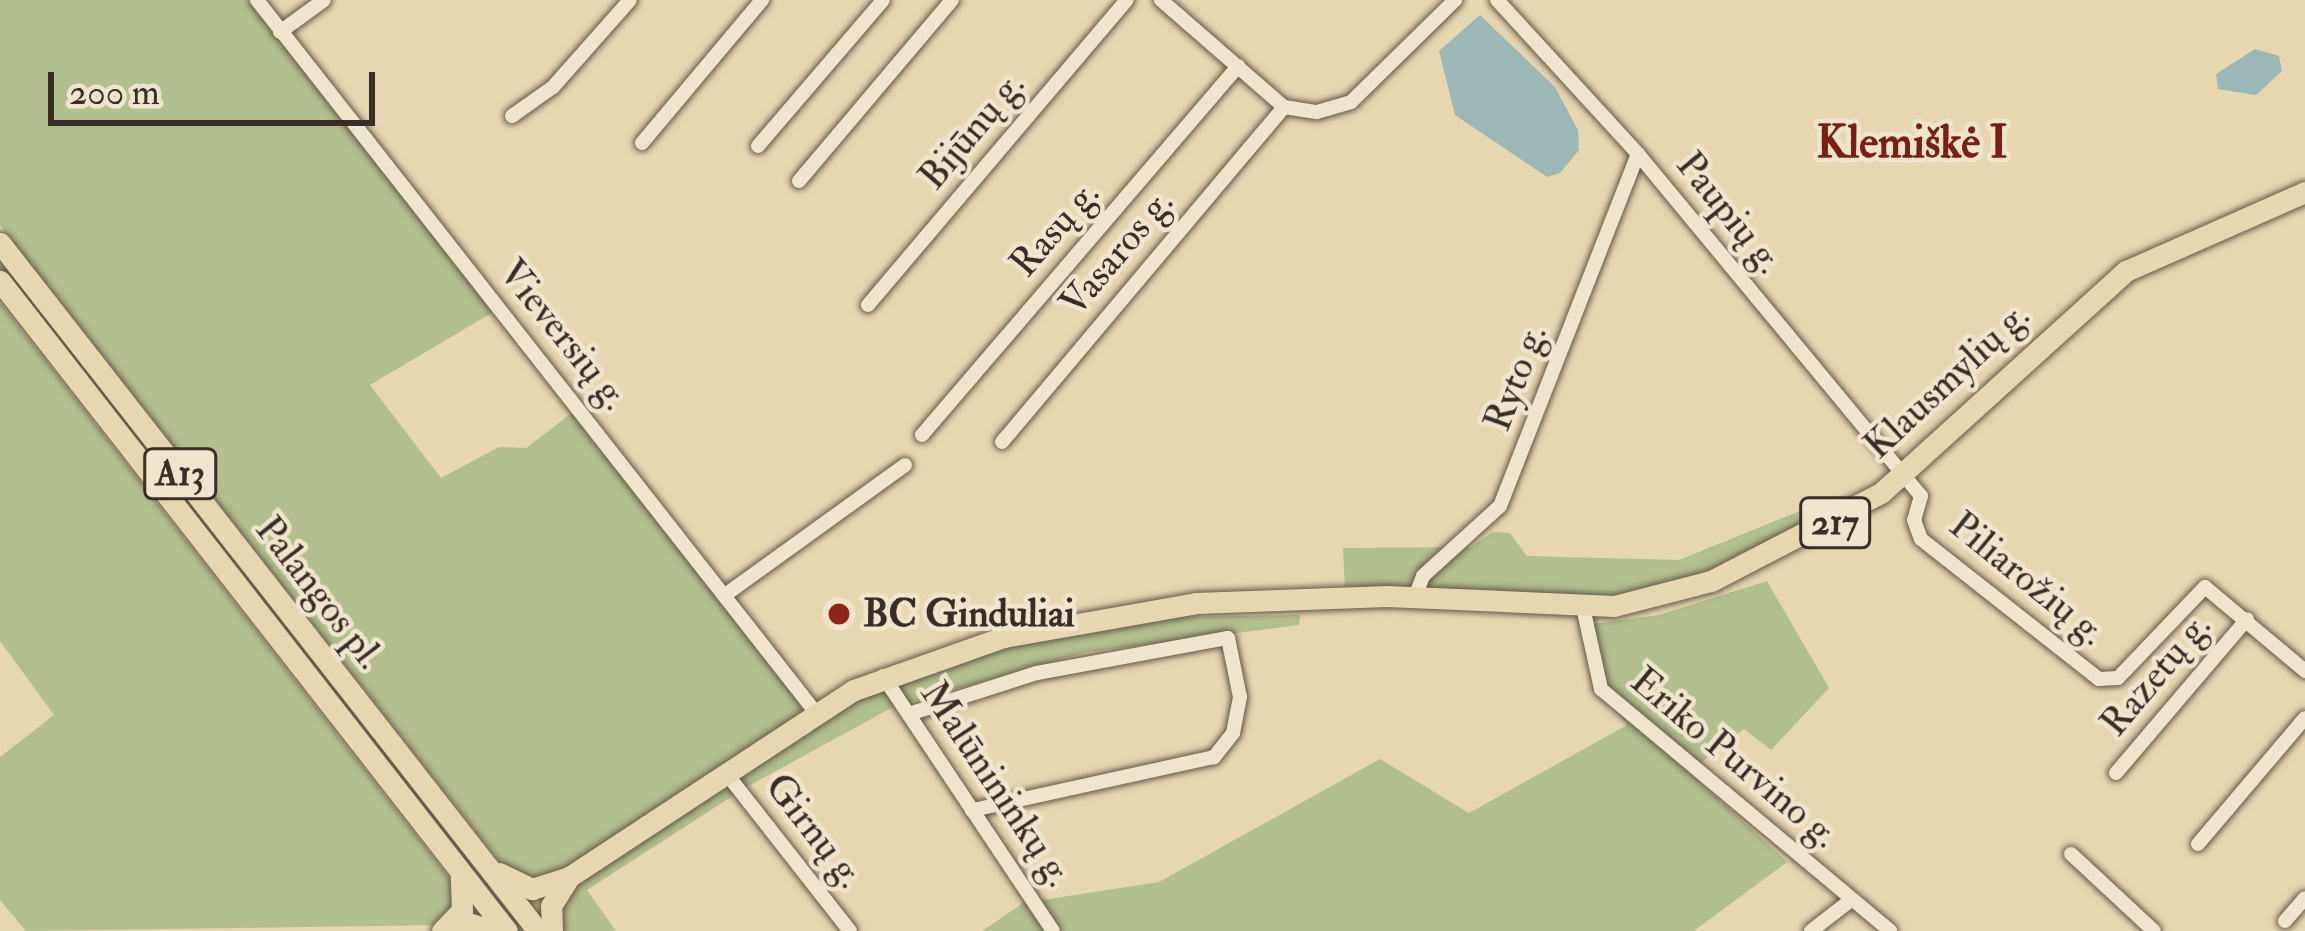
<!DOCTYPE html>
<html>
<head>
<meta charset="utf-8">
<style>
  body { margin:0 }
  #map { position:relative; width:2305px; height:931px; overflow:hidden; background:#e7d7b1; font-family:"IM FELL Double Pica",serif }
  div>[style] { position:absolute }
  .green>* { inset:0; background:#b2bf8e }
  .water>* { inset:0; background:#9bb7b6 }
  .roads { filter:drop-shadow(0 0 3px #645848) drop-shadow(0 0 3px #645848) }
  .minor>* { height:14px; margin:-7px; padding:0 7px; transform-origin:7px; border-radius:7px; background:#efe5cc }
  .primary>* { height:21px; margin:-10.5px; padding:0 10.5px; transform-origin:10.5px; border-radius:10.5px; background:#e7d7b1 }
  .trunk>* { height:21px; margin:-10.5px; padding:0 10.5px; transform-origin:10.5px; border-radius:10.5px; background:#e7d7b1 }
  .dots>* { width:33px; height:33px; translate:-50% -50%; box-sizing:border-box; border:6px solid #efe5cc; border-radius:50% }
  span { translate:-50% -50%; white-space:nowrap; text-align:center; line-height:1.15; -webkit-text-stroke:9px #efe5cc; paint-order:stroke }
  .shield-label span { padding:3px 9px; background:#efe5cc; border:3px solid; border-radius:9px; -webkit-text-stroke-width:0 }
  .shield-label { font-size:36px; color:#382e25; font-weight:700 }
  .street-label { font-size:39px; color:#382e25 }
  .poi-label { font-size:39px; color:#382e25; font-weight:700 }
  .left { translate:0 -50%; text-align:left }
  .quarter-label { font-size:45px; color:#7a1f14; font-weight:700 }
  .scale { position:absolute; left:48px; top:72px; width:327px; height:54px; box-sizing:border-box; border:6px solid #382e25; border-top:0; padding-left:15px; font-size:36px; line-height:42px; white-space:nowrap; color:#382e25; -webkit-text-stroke:9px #efe5cc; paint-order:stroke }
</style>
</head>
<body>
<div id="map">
  <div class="green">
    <i style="clip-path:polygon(0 0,247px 0,495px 311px,370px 385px,441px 478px,499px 447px,526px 448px,572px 413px,800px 698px,802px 715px,545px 882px,506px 870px,0 225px)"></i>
    <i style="clip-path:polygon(0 255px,528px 931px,516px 931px,483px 888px,0 269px)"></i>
    <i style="clip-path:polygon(0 302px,457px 888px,443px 925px,26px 931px,0 900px,0 757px,54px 715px,0 641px)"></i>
    <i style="clip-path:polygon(1822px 502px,1826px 513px,1706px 573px,1651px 590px,1598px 598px,1345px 589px,1343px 548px,1471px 547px,1493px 532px,1510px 533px,1527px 556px,1679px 560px)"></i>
    <i style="clip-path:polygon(1767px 581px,1829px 688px,1771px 750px,1744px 729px,1689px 772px,1787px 862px,1694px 931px,982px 931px,1023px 903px,1159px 882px,1380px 759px,1469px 813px,1627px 725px,1592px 677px,1585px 625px,1659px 615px)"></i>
    <i style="clip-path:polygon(1300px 615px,1299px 625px,1087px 652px,893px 707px,745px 788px,587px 890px,616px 931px,560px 931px,567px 889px,868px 689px,1023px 642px,1158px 617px)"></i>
  </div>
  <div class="water">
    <i style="clip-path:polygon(1480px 15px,1555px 87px,1578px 130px,1579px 150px,1560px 173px,1547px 177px,1455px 115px,1439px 51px)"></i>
    <i style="clip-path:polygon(2255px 49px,2279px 56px,2282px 71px,2256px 95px,2218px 89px,2216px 74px)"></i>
  </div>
  <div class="roads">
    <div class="minor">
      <i style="left:257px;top:0;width:906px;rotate:51.9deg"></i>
      <i style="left:1161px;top:0;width:163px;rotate:41deg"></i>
      <i style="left:1284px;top:107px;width:33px;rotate:9deg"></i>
      <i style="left:1317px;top:112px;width:35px;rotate:-16deg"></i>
      <i style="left:1351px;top:102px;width:146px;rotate:-44.4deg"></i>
      <i style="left:1497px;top:0;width:209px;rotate:47.5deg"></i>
      <i style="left:1638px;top:154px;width:444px;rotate:50.4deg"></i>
      <i style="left:1921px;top:496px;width:25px;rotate:106deg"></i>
      <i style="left:1914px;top:520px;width:20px;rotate:70deg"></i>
      <i style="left:1921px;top:539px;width:226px;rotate:38.2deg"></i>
      <i style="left:2099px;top:679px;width:19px;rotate:-3deg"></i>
      <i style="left:2118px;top:678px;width:126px;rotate:-46.3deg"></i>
      <i style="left:2205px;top:587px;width:131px;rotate:40deg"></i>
      <i style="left:280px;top:32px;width:54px;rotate:-36deg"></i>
      <i style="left:512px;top:116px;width:50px;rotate:-35.3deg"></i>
      <i style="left:553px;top:87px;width:116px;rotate:-48.5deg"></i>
      <i style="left:642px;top:143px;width:187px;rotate:-50deg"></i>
      <i style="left:758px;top:146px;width:192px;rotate:-49.4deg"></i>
      <i style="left:799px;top:181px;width:237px;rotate:-49.8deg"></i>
      <i style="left:868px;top:305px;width:400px;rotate:-49.7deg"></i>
      <i style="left:922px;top:435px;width:486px;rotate:-49.4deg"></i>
      <i style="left:1002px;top:442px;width:438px;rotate:-49.9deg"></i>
      <i style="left:725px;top:595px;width:222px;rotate:-35.8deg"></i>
      <i style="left:1415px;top:597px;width:22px;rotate:-69deg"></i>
      <i style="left:1423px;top:576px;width:104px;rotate:-42.3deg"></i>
      <i style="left:1500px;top:506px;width:378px;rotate:-68.6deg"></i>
      <i style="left:1583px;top:607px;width:84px;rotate:77.6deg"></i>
      <i style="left:1601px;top:689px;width:377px;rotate:39.9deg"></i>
      <i style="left:883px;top:676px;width:306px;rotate:56.3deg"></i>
      <i style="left:909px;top:714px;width:134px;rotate:-17.8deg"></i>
      <i style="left:1037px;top:673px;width:194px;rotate:-10.4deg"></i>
      <i style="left:1228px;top:638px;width:60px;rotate:78.5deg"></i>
      <i style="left:1240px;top:697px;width:37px;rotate:101deg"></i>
      <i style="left:1233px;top:733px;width:31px;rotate:128deg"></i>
      <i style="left:1214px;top:757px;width:248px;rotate:167.6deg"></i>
      <i style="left:726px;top:773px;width:201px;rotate:51.9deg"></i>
      <i style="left:2116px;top:773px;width:202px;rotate:-49.6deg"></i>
      <i style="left:2198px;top:844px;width:165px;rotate:-49.7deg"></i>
      <i style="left:2071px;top:854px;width:113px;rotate:42.9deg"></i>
      <i style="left:2285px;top:921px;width:30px;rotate:-49deg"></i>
      <i style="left:1811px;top:931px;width:51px;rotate:-37.8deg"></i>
    </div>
    <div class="primary">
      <i style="left:569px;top:877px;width:341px;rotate:-33.3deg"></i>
      <i style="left:854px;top:690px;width:159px;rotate:-19.5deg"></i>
      <i style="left:1004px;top:637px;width:195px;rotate:-10deg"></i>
      <i style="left:1196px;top:603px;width:191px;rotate:-2.1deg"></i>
      <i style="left:1387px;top:596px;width:227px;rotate:2.5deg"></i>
      <i style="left:1614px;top:606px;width:100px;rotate:-14.5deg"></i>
      <i style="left:1711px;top:581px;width:191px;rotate:-27.4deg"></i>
      <i style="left:1881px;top:493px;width:331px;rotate:-42.2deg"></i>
      <i style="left:2126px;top:271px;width:196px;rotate:-23.8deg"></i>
    </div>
    <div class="trunk">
      <i style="left:0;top:243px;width:873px;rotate:51.98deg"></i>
      <i style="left:0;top:281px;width:824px;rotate:52.05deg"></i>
      <i style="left:499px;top:873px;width:37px;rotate:26deg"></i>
      <i style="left:532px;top:889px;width:39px;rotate:-18deg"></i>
      <i style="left:442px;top:931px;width:29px;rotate:-46deg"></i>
      <i style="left:462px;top:910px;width:36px;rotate:-92deg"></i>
      <i style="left:443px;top:931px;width:29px;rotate:-14deg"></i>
      <i style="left:471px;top:924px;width:25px;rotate:16deg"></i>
      <i style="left:552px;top:931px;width:25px;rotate:-92deg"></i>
      <i style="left:551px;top:906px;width:34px;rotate:-58deg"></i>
    </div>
  </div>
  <div class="dots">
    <i style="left:839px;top:614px;background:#8f2418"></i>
  </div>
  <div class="shield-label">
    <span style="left:180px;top:474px">A13</span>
    <span style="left:1835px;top:523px">217</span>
  </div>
  <div class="street-label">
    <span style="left:972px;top:131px;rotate:-50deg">Bijūnų g.</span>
    <span style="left:1729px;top:213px;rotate:51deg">Paupių g.</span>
    <span style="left:1055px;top:229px;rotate:-49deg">Rasų g.</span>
    <span style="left:1117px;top:253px;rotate:-50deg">Vasaros g.</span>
    <span style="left:563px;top:335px;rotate:51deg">Vieversių g.</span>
    <span style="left:1516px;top:378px;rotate:-69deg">Ryto g.</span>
    <span style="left:1947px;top:381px;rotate:-43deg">Klausmylių g.</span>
    <span style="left:2027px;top:579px;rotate:39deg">Piliarožių g.</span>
    <span style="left:319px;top:593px;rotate:52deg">Palangos pl.</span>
    <span style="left:2156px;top:675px;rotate:-50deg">Razetų g.</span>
    <span style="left:1734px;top:758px;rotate:40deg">Eriko Purvino g.</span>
    <span style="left:996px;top:784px;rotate:56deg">Malūnininkų g.</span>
    <span style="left:814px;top:831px;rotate:52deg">Girnų g.</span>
  </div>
  <div class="poi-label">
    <span class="left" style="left:863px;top:614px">BC Ginduliai</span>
  </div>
  <div class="quarter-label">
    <span style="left:1912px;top:144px">Klemiškė I</span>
  </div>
  <div class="scale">200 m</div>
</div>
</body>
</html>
